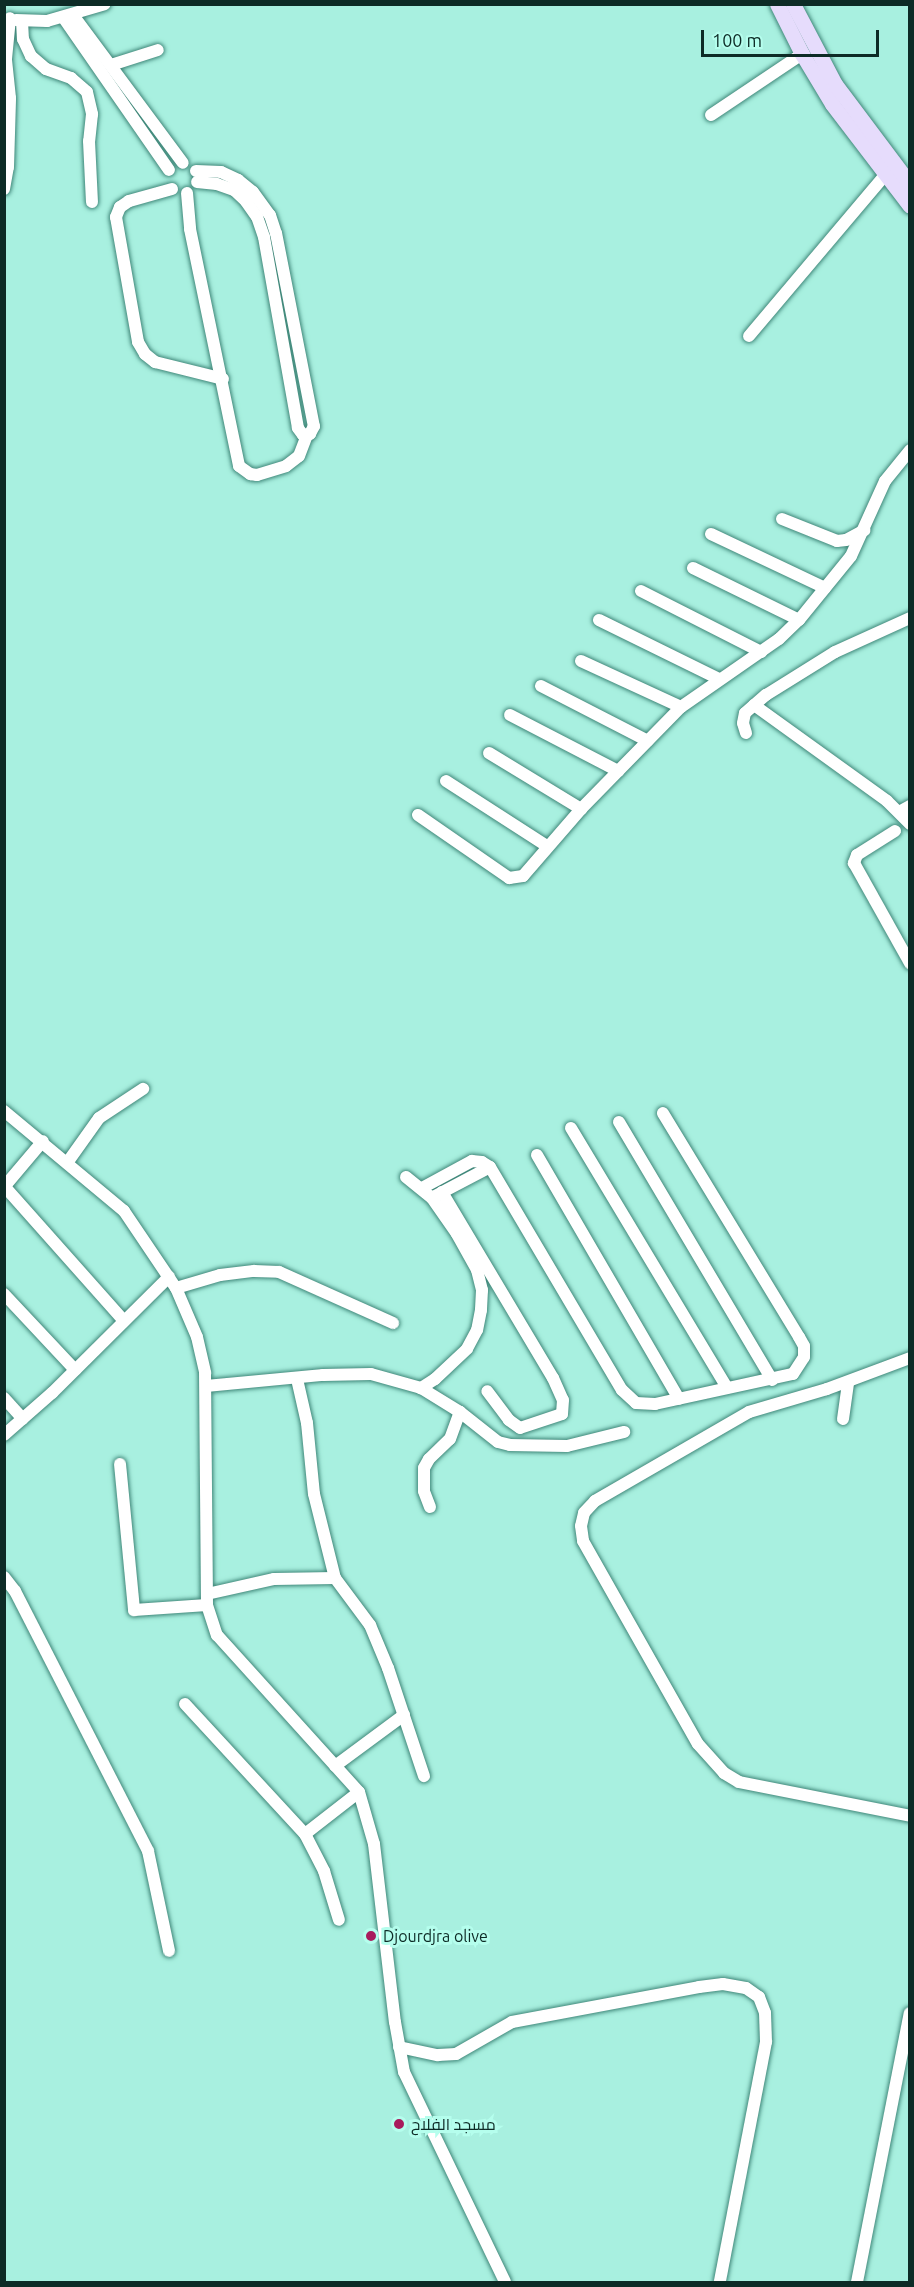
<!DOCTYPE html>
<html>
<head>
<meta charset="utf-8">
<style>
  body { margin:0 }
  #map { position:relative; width:914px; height:2287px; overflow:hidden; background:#a8f0e0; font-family:Ubuntu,Cairo,sans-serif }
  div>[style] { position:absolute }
  .roads { filter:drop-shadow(0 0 2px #408779) drop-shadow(0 0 2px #408779) }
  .minor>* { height:12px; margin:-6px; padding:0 6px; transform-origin:6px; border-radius:6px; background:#fff }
  .major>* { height:15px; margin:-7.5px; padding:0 7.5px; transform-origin:7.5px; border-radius:7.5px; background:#e6dcfc }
  .dots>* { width:16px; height:16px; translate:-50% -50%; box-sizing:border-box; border:3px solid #b5feed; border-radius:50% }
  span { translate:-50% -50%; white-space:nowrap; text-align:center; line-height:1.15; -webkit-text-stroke:6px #b5feed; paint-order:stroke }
  .poi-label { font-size:16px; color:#0d2b26 }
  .left { translate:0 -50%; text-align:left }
  .frame { position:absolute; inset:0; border:6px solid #0d2b26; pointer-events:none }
  .scale { position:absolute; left:701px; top:30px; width:178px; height:27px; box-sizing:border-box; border:3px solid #0d2b26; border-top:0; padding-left:8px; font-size:18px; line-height:21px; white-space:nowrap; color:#0d2b26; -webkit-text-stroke:4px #b5feed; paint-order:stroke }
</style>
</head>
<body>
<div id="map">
  <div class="roads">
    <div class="minor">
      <i style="left:73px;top:15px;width:184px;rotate:53.4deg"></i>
      <i style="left:63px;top:17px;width:186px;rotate:55.3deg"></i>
      <i style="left:16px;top:20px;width:31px;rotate:2deg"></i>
      <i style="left:47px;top:21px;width:60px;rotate:-16.3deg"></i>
      <i style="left:22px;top:21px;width:18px;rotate:87deg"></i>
      <i style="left:23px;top:39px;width:19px;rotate:65deg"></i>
      <i style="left:31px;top:56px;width:20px;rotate:41deg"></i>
      <i style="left:46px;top:69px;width:27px;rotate:20deg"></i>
      <i style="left:71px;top:78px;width:21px;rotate:41deg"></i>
      <i style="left:87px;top:92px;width:23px;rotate:77deg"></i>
      <i style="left:92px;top:114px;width:27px;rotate:96deg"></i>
      <i style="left:89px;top:141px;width:61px;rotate:87.2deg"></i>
      <i style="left:111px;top:65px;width:49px;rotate:-17.7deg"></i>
      <i style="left:711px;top:115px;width:110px;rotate:-33.8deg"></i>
      <i style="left:196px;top:171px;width:25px;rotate:2deg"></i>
      <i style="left:221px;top:172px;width:19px;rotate:25deg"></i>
      <i style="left:238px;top:180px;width:19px;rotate:39deg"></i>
      <i style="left:253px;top:192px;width:29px;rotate:54deg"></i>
      <i style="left:270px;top:215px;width:19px;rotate:72deg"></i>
      <i style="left:276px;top:233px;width:197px;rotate:78.9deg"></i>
      <i style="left:314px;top:426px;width:9px;rotate:117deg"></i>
      <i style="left:310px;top:434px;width:7px;rotate:172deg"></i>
      <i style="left:303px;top:435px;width:9px;rotate:-126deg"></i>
      <i style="left:298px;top:428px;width:194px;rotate:-100.1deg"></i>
      <i style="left:264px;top:237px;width:21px;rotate:-109deg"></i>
      <i style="left:257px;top:217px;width:19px;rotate:-125deg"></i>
      <i style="left:246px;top:201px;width:16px;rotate:-137deg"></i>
      <i style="left:234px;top:190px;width:18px;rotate:-161deg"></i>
      <i style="left:217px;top:184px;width:20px;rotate:-174deg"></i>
      <i style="left:4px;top:189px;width:22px;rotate:-80deg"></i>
      <i style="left:8px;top:167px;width:69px;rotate:-88.3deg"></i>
      <i style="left:10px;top:98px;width:39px;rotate:-96deg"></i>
      <i style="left:6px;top:59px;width:41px;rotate:-84.4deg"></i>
      <i style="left:172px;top:189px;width:45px;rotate:164.4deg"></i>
      <i style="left:129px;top:201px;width:11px;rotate:146deg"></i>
      <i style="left:120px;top:207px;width:11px;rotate:112deg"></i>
      <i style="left:116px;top:217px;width:127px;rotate:80deg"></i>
      <i style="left:138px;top:342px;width:14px;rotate:60deg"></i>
      <i style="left:145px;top:354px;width:13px;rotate:39deg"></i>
      <i style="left:155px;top:362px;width:70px;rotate:14deg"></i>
      <i style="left:187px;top:193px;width:36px;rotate:85deg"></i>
      <i style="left:190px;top:229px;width:242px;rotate:78.3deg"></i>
      <i style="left:239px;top:466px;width:14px;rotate:36deg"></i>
      <i style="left:250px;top:474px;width:7px;rotate:8deg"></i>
      <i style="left:257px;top:475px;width:30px;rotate:-17deg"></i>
      <i style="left:286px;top:466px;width:16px;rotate:-38deg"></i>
      <i style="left:299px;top:456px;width:22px;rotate:-69deg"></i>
      <i style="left:749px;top:336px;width:211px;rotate:-49.8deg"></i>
      <i style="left:782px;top:519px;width:59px;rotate:21.8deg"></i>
      <i style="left:837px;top:541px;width:9px;rotate:-6deg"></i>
      <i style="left:846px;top:540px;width:21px;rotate:-28deg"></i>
      <i style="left:711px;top:534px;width:126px;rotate:25.3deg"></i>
      <i style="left:693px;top:568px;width:118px;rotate:26.1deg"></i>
      <i style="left:641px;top:591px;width:135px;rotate:26.9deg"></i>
      <i style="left:599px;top:620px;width:134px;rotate:26.2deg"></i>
      <i style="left:581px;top:661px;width:110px;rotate:24.7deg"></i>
      <i style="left:541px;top:686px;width:120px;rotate:27.2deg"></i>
      <i style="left:754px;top:705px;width:164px;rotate:35.8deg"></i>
      <i style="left:887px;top:801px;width:33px;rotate:45deg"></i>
      <i style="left:510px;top:715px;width:122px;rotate:27.4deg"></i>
      <i style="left:746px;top:733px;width:10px;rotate:-107deg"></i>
      <i style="left:743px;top:723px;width:10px;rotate:-79deg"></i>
      <i style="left:745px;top:713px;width:28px;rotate:-41deg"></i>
      <i style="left:766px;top:695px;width:81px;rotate:-31.9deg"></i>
      <i style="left:835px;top:652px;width:82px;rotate:-24.4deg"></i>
      <i style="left:489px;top:753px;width:108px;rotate:31.3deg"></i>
      <i style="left:446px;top:781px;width:120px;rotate:32.8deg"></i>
      <i style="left:899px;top:812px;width:13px;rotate:-29deg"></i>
      <i style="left:418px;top:815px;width:111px;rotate:34.7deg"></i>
      <i style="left:509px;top:878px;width:14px;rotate:-8deg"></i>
      <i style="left:523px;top:876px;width:89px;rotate:-49.1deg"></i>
      <i style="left:581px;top:809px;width:143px;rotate:-45.6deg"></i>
      <i style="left:681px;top:707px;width:119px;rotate:-34.8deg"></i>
      <i style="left:779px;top:639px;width:28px;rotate:-44deg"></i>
      <i style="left:799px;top:620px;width:82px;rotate:-50.9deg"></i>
      <i style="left:851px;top:556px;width:82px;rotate:-65.6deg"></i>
      <i style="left:885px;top:481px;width:40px;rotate:-51deg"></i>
      <i style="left:895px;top:831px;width:45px;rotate:147.7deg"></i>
      <i style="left:857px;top:855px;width:9px;rotate:111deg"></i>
      <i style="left:854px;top:863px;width:115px;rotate:60.8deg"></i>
      <i style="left:4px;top:1111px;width:156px;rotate:39.8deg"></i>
      <i style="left:124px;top:1211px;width:93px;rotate:56deg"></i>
      <i style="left:176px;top:1288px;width:53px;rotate:66.8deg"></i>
      <i style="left:197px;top:1337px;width:37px;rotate:77deg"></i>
      <i style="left:205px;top:1373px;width:232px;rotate:89.5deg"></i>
      <i style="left:207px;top:1605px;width:32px;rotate:72deg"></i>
      <i style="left:217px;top:1635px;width:212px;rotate:47.9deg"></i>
      <i style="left:359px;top:1792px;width:54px;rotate:73.9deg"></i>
      <i style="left:374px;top:1844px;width:179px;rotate:83.3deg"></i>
      <i style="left:395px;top:2022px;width:51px;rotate:79.8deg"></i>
      <i style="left:404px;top:2072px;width:233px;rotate:64.3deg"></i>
      <i style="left:619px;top:1122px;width:300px;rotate:59.3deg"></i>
      <i style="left:571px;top:1128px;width:303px;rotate:59deg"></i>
      <i style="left:537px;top:1155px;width:282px;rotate:59.8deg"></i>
      <i style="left:67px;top:1163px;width:55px;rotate:-54.6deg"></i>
      <i style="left:99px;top:1118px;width:53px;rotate:-33.4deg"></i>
      <i style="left:406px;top:1177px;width:33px;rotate:39deg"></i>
      <i style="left:432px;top:1198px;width:44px;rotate:55.2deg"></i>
      <i style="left:457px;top:1234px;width:41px;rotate:60.9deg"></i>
      <i style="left:477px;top:1270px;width:21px;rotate:76deg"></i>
      <i style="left:482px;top:1290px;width:20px;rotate:93deg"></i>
      <i style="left:481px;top:1310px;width:20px;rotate:101deg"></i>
      <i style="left:477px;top:1330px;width:21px;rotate:118deg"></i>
      <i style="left:467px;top:1349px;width:44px;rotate:136.8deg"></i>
      <i style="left:435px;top:1379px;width:17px;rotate:147deg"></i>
      <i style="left:4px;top:1187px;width:60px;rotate:-49.7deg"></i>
      <i style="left:5px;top:1187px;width:179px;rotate:48.4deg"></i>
      <i style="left:422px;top:1188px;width:57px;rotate:-28.4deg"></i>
      <i style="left:472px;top:1161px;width:10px;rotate:6deg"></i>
      <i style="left:482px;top:1162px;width:9px;rotate:32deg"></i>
      <i style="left:490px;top:1167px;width:259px;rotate:59.4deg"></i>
      <i style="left:622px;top:1390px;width:19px;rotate:43deg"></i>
      <i style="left:636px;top:1403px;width:19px;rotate:3deg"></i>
      <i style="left:655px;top:1404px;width:141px;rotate:-12.3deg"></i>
      <i style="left:793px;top:1374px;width:20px;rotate:-57deg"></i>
      <i style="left:804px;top:1357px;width:11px;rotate:-90deg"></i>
      <i style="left:804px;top:1346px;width:10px;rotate:-119deg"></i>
      <i style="left:799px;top:1337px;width:262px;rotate:-121.3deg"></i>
      <i style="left:442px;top:1192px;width:217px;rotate:59.2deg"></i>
      <i style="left:553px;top:1378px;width:24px;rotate:66deg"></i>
      <i style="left:563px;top:1400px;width:14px;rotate:94deg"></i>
      <i style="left:562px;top:1414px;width:44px;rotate:161.6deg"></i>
      <i style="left:520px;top:1428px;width:14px;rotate:-144deg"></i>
      <i style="left:509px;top:1420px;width:36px;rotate:-127deg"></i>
      <i style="left:435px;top:1196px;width:62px;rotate:-27.8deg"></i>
      <i style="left:176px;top:1288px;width:46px;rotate:-16.5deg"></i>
      <i style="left:220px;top:1275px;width:34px;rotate:-7deg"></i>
      <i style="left:254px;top:1271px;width:25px;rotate:2deg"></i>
      <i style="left:279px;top:1272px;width:125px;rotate:24.1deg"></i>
      <i style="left:4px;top:1294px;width:104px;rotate:46.9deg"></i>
      <i style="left:910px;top:1358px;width:89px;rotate:159.5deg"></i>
      <i style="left:827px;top:1389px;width:81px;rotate:163.6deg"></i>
      <i style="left:749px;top:1412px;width:178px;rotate:150deg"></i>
      <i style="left:595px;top:1501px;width:16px;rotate:133deg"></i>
      <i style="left:584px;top:1513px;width:13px;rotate:103deg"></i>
      <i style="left:581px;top:1526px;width:15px;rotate:82deg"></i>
      <i style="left:583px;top:1541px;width:233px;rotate:60.5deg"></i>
      <i style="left:698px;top:1744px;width:39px;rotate:48deg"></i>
      <i style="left:724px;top:1773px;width:17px;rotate:31deg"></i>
      <i style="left:739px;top:1782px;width:174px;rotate:11.2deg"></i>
      <i style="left:297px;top:1379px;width:45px;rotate:77.2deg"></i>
      <i style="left:307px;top:1423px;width:71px;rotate:84.4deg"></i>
      <i style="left:314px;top:1494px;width:87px;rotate:76deg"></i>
      <i style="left:335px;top:1578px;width:59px;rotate:53.3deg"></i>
      <i style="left:370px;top:1625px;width:47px;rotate:67.3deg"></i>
      <i style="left:388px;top:1668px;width:114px;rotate:71.6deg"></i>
      <i style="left:206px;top:1386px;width:118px;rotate:-5.4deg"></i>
      <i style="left:323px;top:1375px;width:48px;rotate:-1.2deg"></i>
      <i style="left:371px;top:1374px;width:52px;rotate:15.6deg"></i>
      <i style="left:421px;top:1388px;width:46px;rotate:31.6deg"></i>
      <i style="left:460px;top:1412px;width:48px;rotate:38.3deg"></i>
      <i style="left:498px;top:1442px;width:12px;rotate:14deg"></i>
      <i style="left:510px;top:1445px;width:57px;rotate:1deg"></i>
      <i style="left:567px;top:1446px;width:59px;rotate:-13.8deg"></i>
      <i style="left:4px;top:1398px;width:28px;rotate:48deg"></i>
      <i style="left:843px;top:1419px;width:37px;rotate:-82deg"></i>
      <i style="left:4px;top:1435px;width:64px;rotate:-41.2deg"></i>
      <i style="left:52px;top:1393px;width:165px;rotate:-44.8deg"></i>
      <i style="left:120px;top:1464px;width:147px;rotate:84.5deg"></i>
      <i style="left:134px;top:1610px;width:73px;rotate:-3.9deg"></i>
      <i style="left:430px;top:1507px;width:17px;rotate:-111deg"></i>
      <i style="left:424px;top:1491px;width:23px;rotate:-90deg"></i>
      <i style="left:424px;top:1468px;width:10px;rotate:-61deg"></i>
      <i style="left:429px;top:1459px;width:29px;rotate:-44deg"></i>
      <i style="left:450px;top:1439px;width:29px;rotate:-70deg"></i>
      <i style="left:4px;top:1577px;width:18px;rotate:52deg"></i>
      <i style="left:15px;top:1591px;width:292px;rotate:62.9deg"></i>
      <i style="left:148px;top:1851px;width:102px;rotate:78.1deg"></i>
      <i style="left:207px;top:1594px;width:69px;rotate:-12.6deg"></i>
      <i style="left:274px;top:1579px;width:61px;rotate:-0.9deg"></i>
      <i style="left:185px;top:1704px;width:177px;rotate:47.3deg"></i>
      <i style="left:305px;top:1834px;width:42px;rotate:62.8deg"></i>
      <i style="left:324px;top:1871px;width:51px;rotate:73deg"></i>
      <i style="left:335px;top:1766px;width:86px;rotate:-36.5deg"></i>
      <i style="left:305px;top:1834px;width:68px;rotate:-37.9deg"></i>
      <i style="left:399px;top:2047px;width:40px;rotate:12deg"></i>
      <i style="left:438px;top:2055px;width:18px;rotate:-3deg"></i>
      <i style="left:456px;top:2054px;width:64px;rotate:-29.7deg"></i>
      <i style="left:512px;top:2022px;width:190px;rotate:-10.6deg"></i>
      <i style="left:699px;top:1987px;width:24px;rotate:-7deg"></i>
      <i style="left:723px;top:1984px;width:23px;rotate:10deg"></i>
      <i style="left:746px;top:1988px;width:16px;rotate:35deg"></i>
      <i style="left:759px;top:1997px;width:17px;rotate:69deg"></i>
      <i style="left:765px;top:2013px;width:29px;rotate:88deg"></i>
      <i style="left:766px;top:2042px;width:244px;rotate:100.9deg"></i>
      <i style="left:857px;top:2282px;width:274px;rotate:-78.9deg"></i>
    </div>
    <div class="major">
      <i style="left:777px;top:4px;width:56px;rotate:63.4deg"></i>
      <i style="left:802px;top:54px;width:58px;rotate:59deg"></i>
      <i style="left:832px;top:104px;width:128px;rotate:52.6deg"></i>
      <i style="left:793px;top:4px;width:90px;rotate:62.3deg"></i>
      <i style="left:835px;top:84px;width:125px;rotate:53.1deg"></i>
    </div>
  </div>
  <div class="dots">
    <i style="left:371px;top:1936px;background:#a81c5d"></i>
    <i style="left:399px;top:2124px;background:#a81c5d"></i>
  </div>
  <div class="poi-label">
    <span class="left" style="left:383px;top:1936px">Djourdjra olive</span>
    <span class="left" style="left:411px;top:2124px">مسجد الفلاح</span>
  </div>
  <div class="frame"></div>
  <div class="scale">100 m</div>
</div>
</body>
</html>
